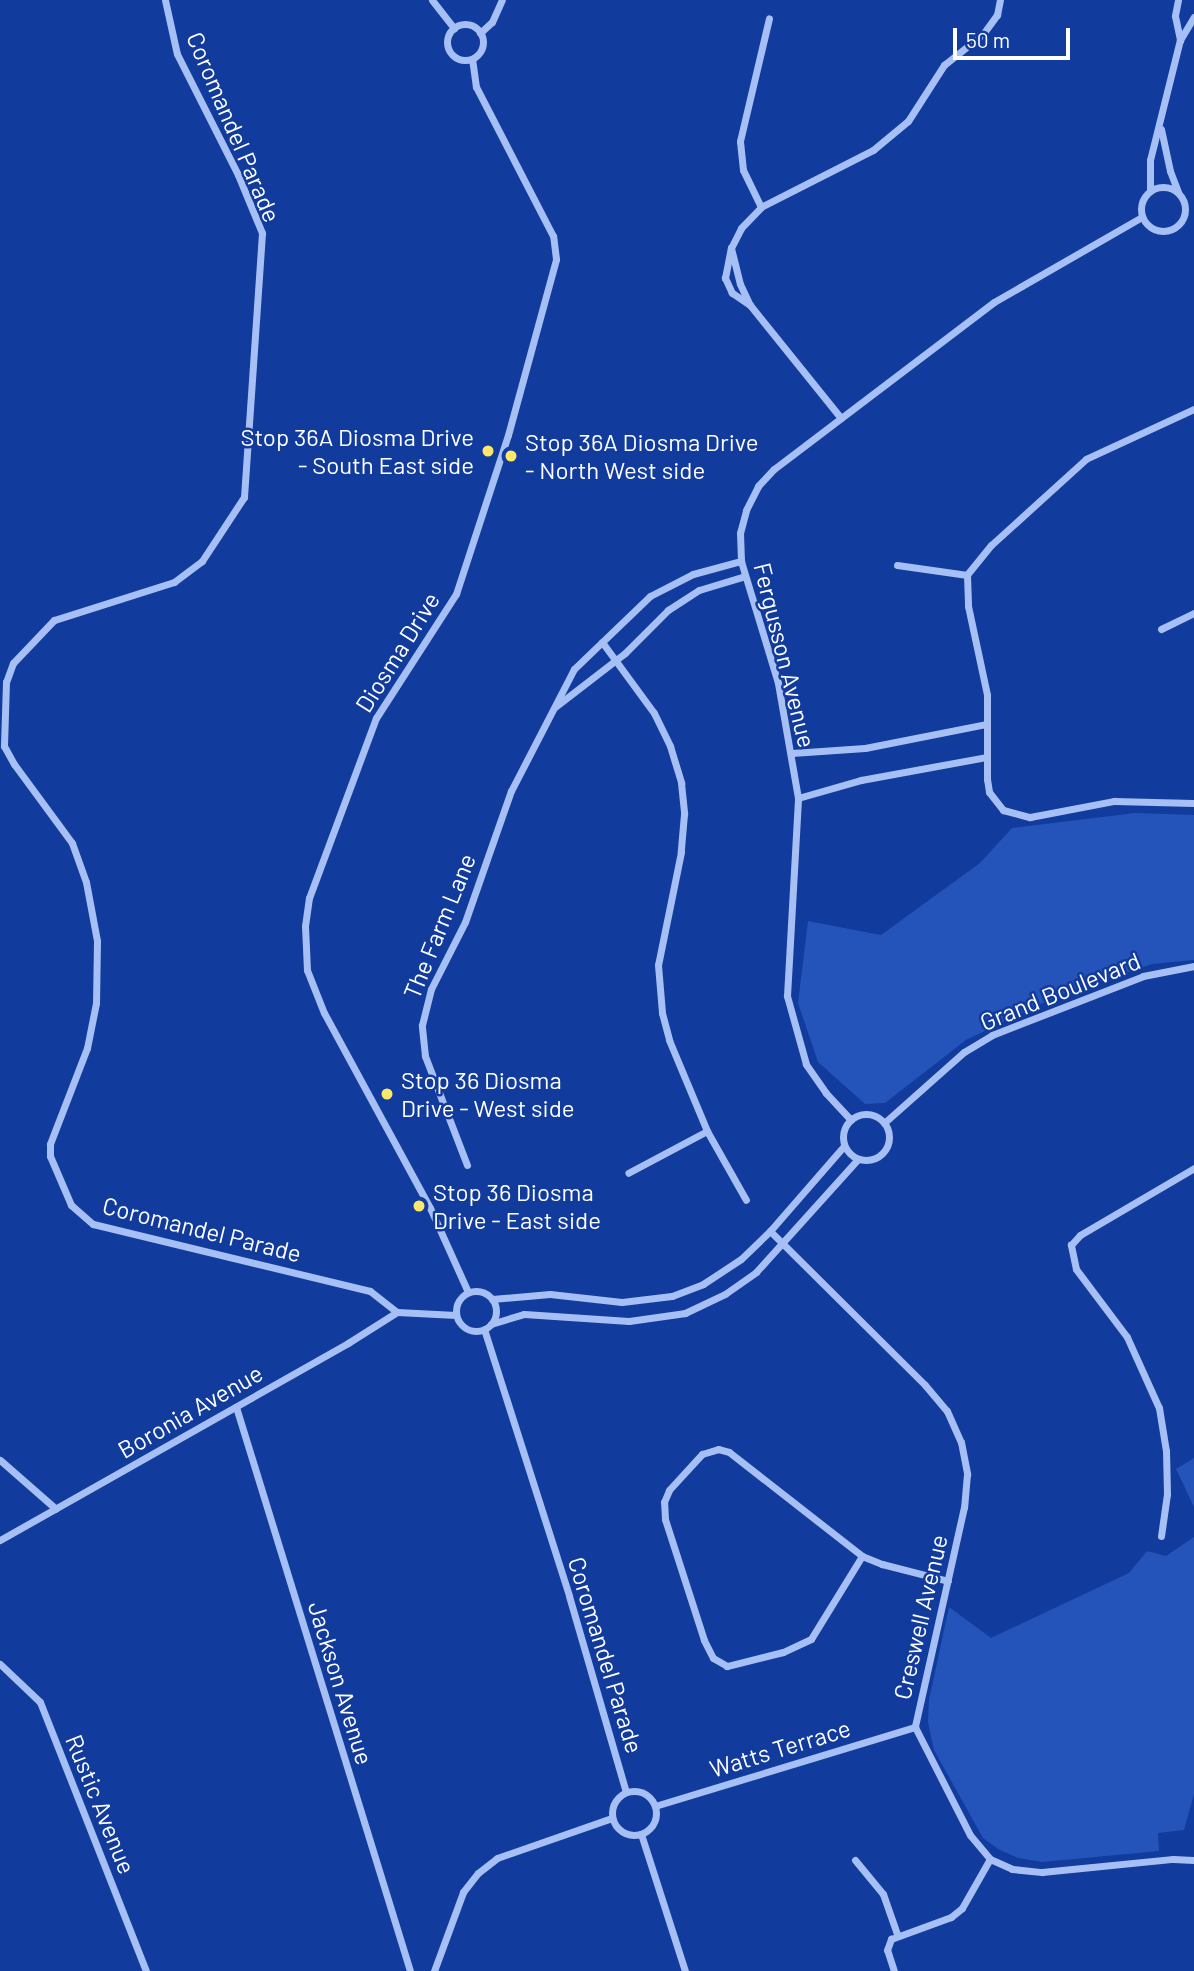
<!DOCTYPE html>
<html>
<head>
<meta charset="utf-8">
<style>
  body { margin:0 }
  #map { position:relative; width:1194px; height:1971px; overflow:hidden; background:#113b9c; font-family:Barlow,sans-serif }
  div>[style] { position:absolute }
  .green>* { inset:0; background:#2454ba }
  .street>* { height:7px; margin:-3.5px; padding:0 3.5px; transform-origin:3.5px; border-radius:3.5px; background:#a6bff4 }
  .street>.ring { margin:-3.5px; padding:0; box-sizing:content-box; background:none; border:7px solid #a6bff4; border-radius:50% }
  .dots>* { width:19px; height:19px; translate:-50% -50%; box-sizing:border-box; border:4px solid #113b9c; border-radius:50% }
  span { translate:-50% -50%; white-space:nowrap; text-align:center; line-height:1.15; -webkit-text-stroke:5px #113b9c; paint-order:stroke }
  .street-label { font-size:24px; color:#fff }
  .poi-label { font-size:24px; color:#fff }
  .right { translate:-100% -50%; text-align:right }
  .left { translate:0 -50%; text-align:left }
  .scale { position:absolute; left:953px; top:28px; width:117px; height:32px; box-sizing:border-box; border:4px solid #fff; border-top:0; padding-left:9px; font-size:21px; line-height:24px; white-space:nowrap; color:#fff; -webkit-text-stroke:5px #113b9c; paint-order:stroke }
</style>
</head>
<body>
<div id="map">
  <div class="green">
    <i style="clip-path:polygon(1135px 813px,1194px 815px,1194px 960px,1152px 964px,1058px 996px,966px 1040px,885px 1103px,865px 1104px,818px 1062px,798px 1003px,808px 921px,881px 935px,980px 863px,1012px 828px)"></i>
    <i style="clip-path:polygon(1194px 1458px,1194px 1507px,1176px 1469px)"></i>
    <i style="clip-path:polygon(1194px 1537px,1194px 1794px,1184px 1830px,1158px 1833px,1159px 1851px,1042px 1862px,1018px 1858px,998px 1849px,983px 1838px,934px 1750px,928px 1722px,929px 1700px,949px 1607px,991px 1638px,1129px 1573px,1147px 1551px,1166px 1556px)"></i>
  </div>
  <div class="street">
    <i style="left:165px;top:0;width:55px;rotate:77.5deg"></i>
    <i style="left:177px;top:54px;width:136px;rotate:63.2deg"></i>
    <i style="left:238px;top:175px;width:63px;rotate:67.5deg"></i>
    <i style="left:262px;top:233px;width:265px;rotate:93.9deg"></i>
    <i style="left:244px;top:497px;width:77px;rotate:123.3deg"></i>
    <i style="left:202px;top:561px;width:35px;rotate:143deg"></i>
    <i style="left:174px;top:582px;width:126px;rotate:162.4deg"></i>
    <i style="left:54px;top:620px;width:59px;rotate:133.6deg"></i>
    <i style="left:13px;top:663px;width:20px;rotate:110deg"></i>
    <i style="left:6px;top:682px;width:64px;rotate:91.8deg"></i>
    <i style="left:4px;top:746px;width:21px;rotate:61deg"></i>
    <i style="left:14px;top:764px;width:98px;rotate:53.7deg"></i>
    <i style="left:72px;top:843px;width:41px;rotate:70.3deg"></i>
    <i style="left:86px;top:882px;width:60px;rotate:79.4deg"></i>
    <i style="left:97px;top:941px;width:62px;rotate:90.9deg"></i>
    <i style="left:96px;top:1003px;width:46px;rotate:101.3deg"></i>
    <i style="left:87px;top:1048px;width:103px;rotate:111.1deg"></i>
    <i style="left:50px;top:1144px;width:12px;rotate:90deg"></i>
    <i style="left:50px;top:1156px;width:53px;rotate:66.8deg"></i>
    <i style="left:71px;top:1205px;width:29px;rotate:41deg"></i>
    <i style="left:93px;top:1224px;width:285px;rotate:13.6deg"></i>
    <i style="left:370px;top:1291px;width:34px;rotate:38deg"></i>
    <i style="left:397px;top:1312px;width:59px;rotate:2.9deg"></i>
    <i style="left:432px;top:0;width:36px;rotate:52deg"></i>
    <i style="left:1178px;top:0;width:16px;rotate:101deg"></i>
    <i style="left:1175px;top:16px;width:25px;rotate:78deg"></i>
    <i class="ring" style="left:447px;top:24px;width:29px;height:29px"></i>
    <i style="left:480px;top:33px;width:16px;rotate:-43deg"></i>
    <i style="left:492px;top:22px;width:24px;rotate:-66deg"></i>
    <i style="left:1161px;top:129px;width:43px;rotate:77.9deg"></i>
    <i style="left:1170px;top:171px;width:22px;rotate:69deg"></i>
    <i class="ring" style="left:1141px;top:187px;width:37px;height:37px"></i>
    <i style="left:1150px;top:191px;width:31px;rotate:-90deg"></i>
    <i style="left:1150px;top:160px;width:124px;rotate:-76deg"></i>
    <i style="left:1180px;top:40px;width:27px;rotate:-59deg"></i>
    <i style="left:761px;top:207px;width:41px;rotate:-115.9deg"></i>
    <i style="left:743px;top:170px;width:29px;rotate:-96deg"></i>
    <i style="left:740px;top:141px;width:126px;rotate:-76.7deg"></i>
    <i style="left:731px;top:248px;width:37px;rotate:76deg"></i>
    <i style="left:740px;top:284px;width:23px;rotate:65deg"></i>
    <i style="left:750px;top:305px;width:145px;rotate:51.2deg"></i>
    <i style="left:750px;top:305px;width:22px;rotate:-146deg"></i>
    <i style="left:732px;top:293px;width:17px;rotate:-115deg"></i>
    <i style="left:725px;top:278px;width:31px;rotate:-79deg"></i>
    <i style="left:731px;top:248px;width:22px;rotate:-63deg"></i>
    <i style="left:741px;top:228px;width:29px;rotate:-46deg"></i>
    <i style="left:761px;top:207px;width:126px;rotate:-27deg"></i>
    <i style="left:873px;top:150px;width:45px;rotate:-39.6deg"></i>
    <i style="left:908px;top:121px;width:67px;rotate:-57.3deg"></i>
    <i style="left:944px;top:65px;width:50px;rotate:-38.5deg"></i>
    <i style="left:983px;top:34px;width:24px;rotate:-54deg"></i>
    <i style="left:997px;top:15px;width:15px;rotate:-79deg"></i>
    <i style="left:1194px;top:409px;width:119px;rotate:155.2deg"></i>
    <i style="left:1086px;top:459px;width:128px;rotate:137.8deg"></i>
    <i style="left:991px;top:545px;width:38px;rotate:129deg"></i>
    <i style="left:967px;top:575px;width:31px;rotate:88deg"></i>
    <i style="left:968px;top:606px;width:91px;rotate:77.9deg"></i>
    <i style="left:987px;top:695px;width:84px;rotate:90deg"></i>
    <i style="left:987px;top:779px;width:13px;rotate:81deg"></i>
    <i style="left:989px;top:792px;width:23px;rotate:52deg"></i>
    <i style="left:1003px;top:810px;width:28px;rotate:15deg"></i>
    <i style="left:1030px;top:817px;width:86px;rotate:-10.8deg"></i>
    <i style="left:1114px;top:801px;width:80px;rotate:1.4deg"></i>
    <i style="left:897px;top:565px;width:71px;rotate:8.1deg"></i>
    <i style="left:1161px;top:629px;width:37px;rotate:-26deg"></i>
    <i style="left:602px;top:642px;width:88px;rotate:53.8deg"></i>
    <i style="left:654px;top:713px;width:37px;rotate:64deg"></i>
    <i style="left:670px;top:746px;width:39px;rotate:73deg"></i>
    <i style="left:681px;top:783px;width:31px;rotate:84deg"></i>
    <i style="left:684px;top:814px;width:38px;rotate:95deg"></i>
    <i style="left:681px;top:852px;width:115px;rotate:101.5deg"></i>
    <i style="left:658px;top:965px;width:48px;rotate:85.2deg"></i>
    <i style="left:662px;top:1013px;width:28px;rotate:75deg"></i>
    <i style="left:669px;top:1040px;width:99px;rotate:67.3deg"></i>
    <i style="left:707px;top:1131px;width:89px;rotate:152deg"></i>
    <i style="left:555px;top:707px;width:88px;rotate:-37.6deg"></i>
    <i style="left:625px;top:653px;width:61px;rotate:-45deg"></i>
    <i style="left:668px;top:610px;width:37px;rotate:-33deg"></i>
    <i style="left:699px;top:590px;width:48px;rotate:-16.9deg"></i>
    <i style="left:792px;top:753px;width:73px;rotate:-3.9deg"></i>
    <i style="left:865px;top:748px;width:123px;rotate:-11.2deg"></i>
    <i style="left:798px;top:798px;width:66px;rotate:-15.9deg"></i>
    <i style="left:861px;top:780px;width:127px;rotate:-10.4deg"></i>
    <i class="ring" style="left:843px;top:1114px;width:39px;height:39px"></i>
    <i style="left:851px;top:1120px;width:37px;rotate:-133deg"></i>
    <i style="left:826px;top:1093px;width:35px;rotate:-125deg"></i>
    <i style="left:806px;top:1064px;width:71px;rotate:-105.6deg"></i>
    <i style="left:787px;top:996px;width:198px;rotate:-86.8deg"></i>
    <i style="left:798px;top:798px;width:117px;rotate:-99.9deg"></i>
    <i style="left:778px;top:683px;width:127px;rotate:-106.9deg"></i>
    <i style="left:741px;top:561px;width:28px;rotate:-92deg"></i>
    <i style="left:740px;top:533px;width:24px;rotate:-75deg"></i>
    <i style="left:746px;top:510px;width:27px;rotate:-63deg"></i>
    <i style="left:758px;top:486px;width:23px;rotate:-47deg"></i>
    <i style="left:774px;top:469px;width:276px;rotate:-37.2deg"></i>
    <i style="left:994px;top:302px;width:171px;rotate:-29.9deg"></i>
    <i style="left:884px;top:1123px;width:107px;rotate:-41.6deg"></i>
    <i style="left:964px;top:1052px;width:33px;rotate:-31deg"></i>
    <i style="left:992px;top:1035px;width:162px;rotate:-21.3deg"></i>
    <i style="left:1143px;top:976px;width:52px;rotate:-11.1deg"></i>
    <i style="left:707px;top:1131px;width:79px;rotate:60.5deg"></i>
    <i style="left:467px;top:1165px;width:117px;rotate:-111.1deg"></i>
    <i style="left:425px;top:1056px;width:31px;rotate:-96deg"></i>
    <i style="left:422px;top:1025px;width:37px;rotate:-76deg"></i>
    <i style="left:431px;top:989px;width:75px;rotate:-63.1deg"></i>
    <i style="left:465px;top:922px;width:139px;rotate:-70.7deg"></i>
    <i style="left:511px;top:791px;width:137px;rotate:-62.7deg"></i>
    <i style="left:574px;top:669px;width:105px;rotate:-43.8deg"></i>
    <i style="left:650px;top:596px;width:48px;rotate:-27.1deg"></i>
    <i style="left:693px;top:574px;width:50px;rotate:-15.2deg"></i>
    <i style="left:770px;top:1231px;width:218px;rotate:44.8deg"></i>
    <i style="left:925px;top:1385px;width:34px;rotate:50deg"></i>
    <i style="left:947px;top:1411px;width:34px;rotate:66deg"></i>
    <i style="left:961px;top:1442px;width:33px;rotate:79deg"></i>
    <i style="left:967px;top:1474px;width:33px;rotate:95deg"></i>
    <i style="left:964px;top:1507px;width:225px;rotate:102.6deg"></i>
    <i style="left:915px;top:1727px;width:121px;rotate:63deg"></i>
    <i style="left:970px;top:1835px;width:31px;rotate:50deg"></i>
    <i style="left:990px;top:1859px;width:24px;rotate:24deg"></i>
    <i style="left:1012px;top:1869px;width:30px;rotate:6deg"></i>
    <i style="left:1042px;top:1872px;width:132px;rotate:-5.7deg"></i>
    <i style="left:1173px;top:1859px;width:21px;rotate:3deg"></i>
    <i class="ring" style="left:456px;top:1291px;width:33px;height:33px"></i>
    <i style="left:468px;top:1292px;width:92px;rotate:-114.3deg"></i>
    <i style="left:430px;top:1208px;width:222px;rotate:-118.5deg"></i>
    <i style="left:324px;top:1013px;width:46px;rotate:-111.6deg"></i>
    <i style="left:307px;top:970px;width:44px;rotate:-92.6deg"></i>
    <i style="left:305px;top:926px;width:28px;rotate:-82deg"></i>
    <i style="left:309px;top:898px;width:192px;rotate:-69.6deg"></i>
    <i style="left:376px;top:718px;width:148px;rotate:-57.2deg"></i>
    <i style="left:456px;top:594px;width:167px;rotate:-71.9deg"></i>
    <i style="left:508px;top:435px;width:182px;rotate:-74.7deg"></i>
    <i style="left:556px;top:259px;width:23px;rotate:-97deg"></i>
    <i style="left:553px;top:236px;width:168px;rotate:-117.3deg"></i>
    <i style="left:476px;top:87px;width:28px;rotate:-98deg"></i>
    <i style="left:492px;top:1299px;width:58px;rotate:-4.9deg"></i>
    <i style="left:550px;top:1294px;width:72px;rotate:6.3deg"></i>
    <i style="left:622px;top:1302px;width:50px;rotate:-6.8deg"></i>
    <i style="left:672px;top:1296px;width:33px;rotate:-21deg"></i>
    <i style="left:703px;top:1284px;width:45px;rotate:-33.3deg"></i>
    <i style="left:741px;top:1259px;width:40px;rotate:-44deg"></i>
    <i style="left:770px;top:1231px;width:113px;rotate:-49deg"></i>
    <i style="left:491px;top:1324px;width:34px;rotate:-17deg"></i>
    <i style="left:524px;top:1314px;width:105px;rotate:3.8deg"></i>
    <i style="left:629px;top:1321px;width:57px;rotate:-8.1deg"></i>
    <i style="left:685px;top:1313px;width:44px;rotate:-25.4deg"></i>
    <i style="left:725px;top:1294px;width:38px;rotate:-35deg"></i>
    <i style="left:756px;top:1272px;width:152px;rotate:-47.9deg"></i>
    <i style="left:484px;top:1329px;width:280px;rotate:72.3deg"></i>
    <i style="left:569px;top:1596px;width:204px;rotate:73.8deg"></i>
    <i style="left:236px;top:1407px;width:590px;rotate:72.85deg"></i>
    <i style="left:0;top:1460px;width:74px;rotate:41.2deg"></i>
    <i style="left:1161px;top:1536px;width:42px;rotate:-81.9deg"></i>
    <i style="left:1167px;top:1494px;width:43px;rotate:-91.3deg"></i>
    <i style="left:1166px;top:1451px;width:44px;rotate:-99.2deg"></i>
    <i style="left:1159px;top:1408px;width:78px;rotate:-114.3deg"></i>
    <i style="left:1127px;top:1337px;width:85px;rotate:-126.9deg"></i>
    <i style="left:1076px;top:1269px;width:25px;rotate:-102deg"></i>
    <i style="left:1071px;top:1245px;width:13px;rotate:-48deg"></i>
    <i style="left:1080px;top:1235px;width:132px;rotate:-30.4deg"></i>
    <i style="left:0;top:1540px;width:400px;rotate:-29.5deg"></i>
    <i style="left:348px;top:1343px;width:58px;rotate:-32.3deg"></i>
    <i style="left:862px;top:1556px;width:97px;rotate:121.6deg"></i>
    <i style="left:811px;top:1639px;width:31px;rotate:155deg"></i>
    <i style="left:783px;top:1652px;width:58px;rotate:166deg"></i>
    <i style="left:727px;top:1666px;width:16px;rotate:-150deg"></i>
    <i style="left:713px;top:1658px;width:20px;rotate:-117deg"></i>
    <i style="left:704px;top:1640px;width:127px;rotate:-107.9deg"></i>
    <i style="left:665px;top:1519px;width:17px;rotate:-93deg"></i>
    <i style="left:664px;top:1502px;width:13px;rotate:-67deg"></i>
    <i style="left:669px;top:1490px;width:49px;rotate:-47.5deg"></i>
    <i style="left:702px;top:1454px;width:17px;rotate:-17deg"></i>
    <i style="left:718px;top:1449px;width:11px;rotate:15deg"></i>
    <i style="left:729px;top:1452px;width:169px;rotate:38deg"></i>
    <i style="left:862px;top:1556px;width:22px;rotate:22deg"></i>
    <i style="left:882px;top:1564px;width:68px;rotate:14.4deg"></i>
    <i style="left:0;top:1664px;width:55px;rotate:43.5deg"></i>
    <i style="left:40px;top:1702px;width:289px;rotate:68.5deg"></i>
    <i class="ring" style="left:612px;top:1791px;width:37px;height:37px"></i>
    <i style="left:655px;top:1806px;width:272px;rotate:-16.9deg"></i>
    <i style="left:641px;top:1834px;width:144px;rotate:72.2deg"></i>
    <i style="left:855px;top:1860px;width:44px;rotate:50.5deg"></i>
    <i style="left:883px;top:1894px;width:42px;rotate:70.7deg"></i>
    <i style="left:434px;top:1971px;width:84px;rotate:-69.8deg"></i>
    <i style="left:463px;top:1892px;width:24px;rotate:-52deg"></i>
    <i style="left:478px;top:1873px;width:24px;rotate:-38deg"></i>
    <i style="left:497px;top:1858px;width:122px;rotate:-19.2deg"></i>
    <i style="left:894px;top:1971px;width:22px;rotate:-108deg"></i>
    <i style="left:887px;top:1950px;width:12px;rotate:-70deg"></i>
    <i style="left:891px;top:1939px;width:64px;rotate:-20.1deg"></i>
    <i style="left:951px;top:1917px;width:14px;rotate:-39deg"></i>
    <i style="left:962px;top:1908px;width:56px;rotate:-60.3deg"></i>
  </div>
  <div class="dots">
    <i style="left:488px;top:451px;background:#ffe869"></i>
    <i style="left:511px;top:456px;background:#ffe869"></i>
    <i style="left:387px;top:1094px;background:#ffe869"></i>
    <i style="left:419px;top:1206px;background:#ffe869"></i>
  </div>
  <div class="street-label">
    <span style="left:234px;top:127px;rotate:67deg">Coromandel Parade</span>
    <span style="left:397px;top:652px;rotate:-58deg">Diosma Drive</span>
    <span style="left:785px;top:655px;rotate:76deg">Fergusson Avenue</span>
    <span style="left:439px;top:926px;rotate:-68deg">The Farm Lane</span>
    <span style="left:1060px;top:991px;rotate:-22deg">Grand Boulevard</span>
    <span style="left:202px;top:1229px;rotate:14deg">Coromandel Parade</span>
    <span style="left:190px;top:1411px;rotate:-30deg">Boronia Avenue</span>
    <span style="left:920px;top:1617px;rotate:-77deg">Creswell Avenue</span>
    <span style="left:606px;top:1655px;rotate:73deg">Coromandel Parade</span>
    <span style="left:341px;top:1683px;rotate:73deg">Jackson Avenue</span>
    <span style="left:780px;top:1748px;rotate:-17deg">Watts Terrace</span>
    <span style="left:101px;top:1804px;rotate:68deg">Rustic Avenue</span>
  </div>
  <div class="poi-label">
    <span class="right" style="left:474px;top:451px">Stop 36A Diosma Drive<br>- South East side</span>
    <span class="left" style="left:525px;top:456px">Stop 36A Diosma Drive<br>- North West side</span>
    <span class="left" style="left:401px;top:1094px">Stop 36 Diosma<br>Drive - West side</span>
    <span class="left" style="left:433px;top:1206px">Stop 36 Diosma<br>Drive - East side</span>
  </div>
  <div class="scale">50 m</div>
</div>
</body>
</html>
